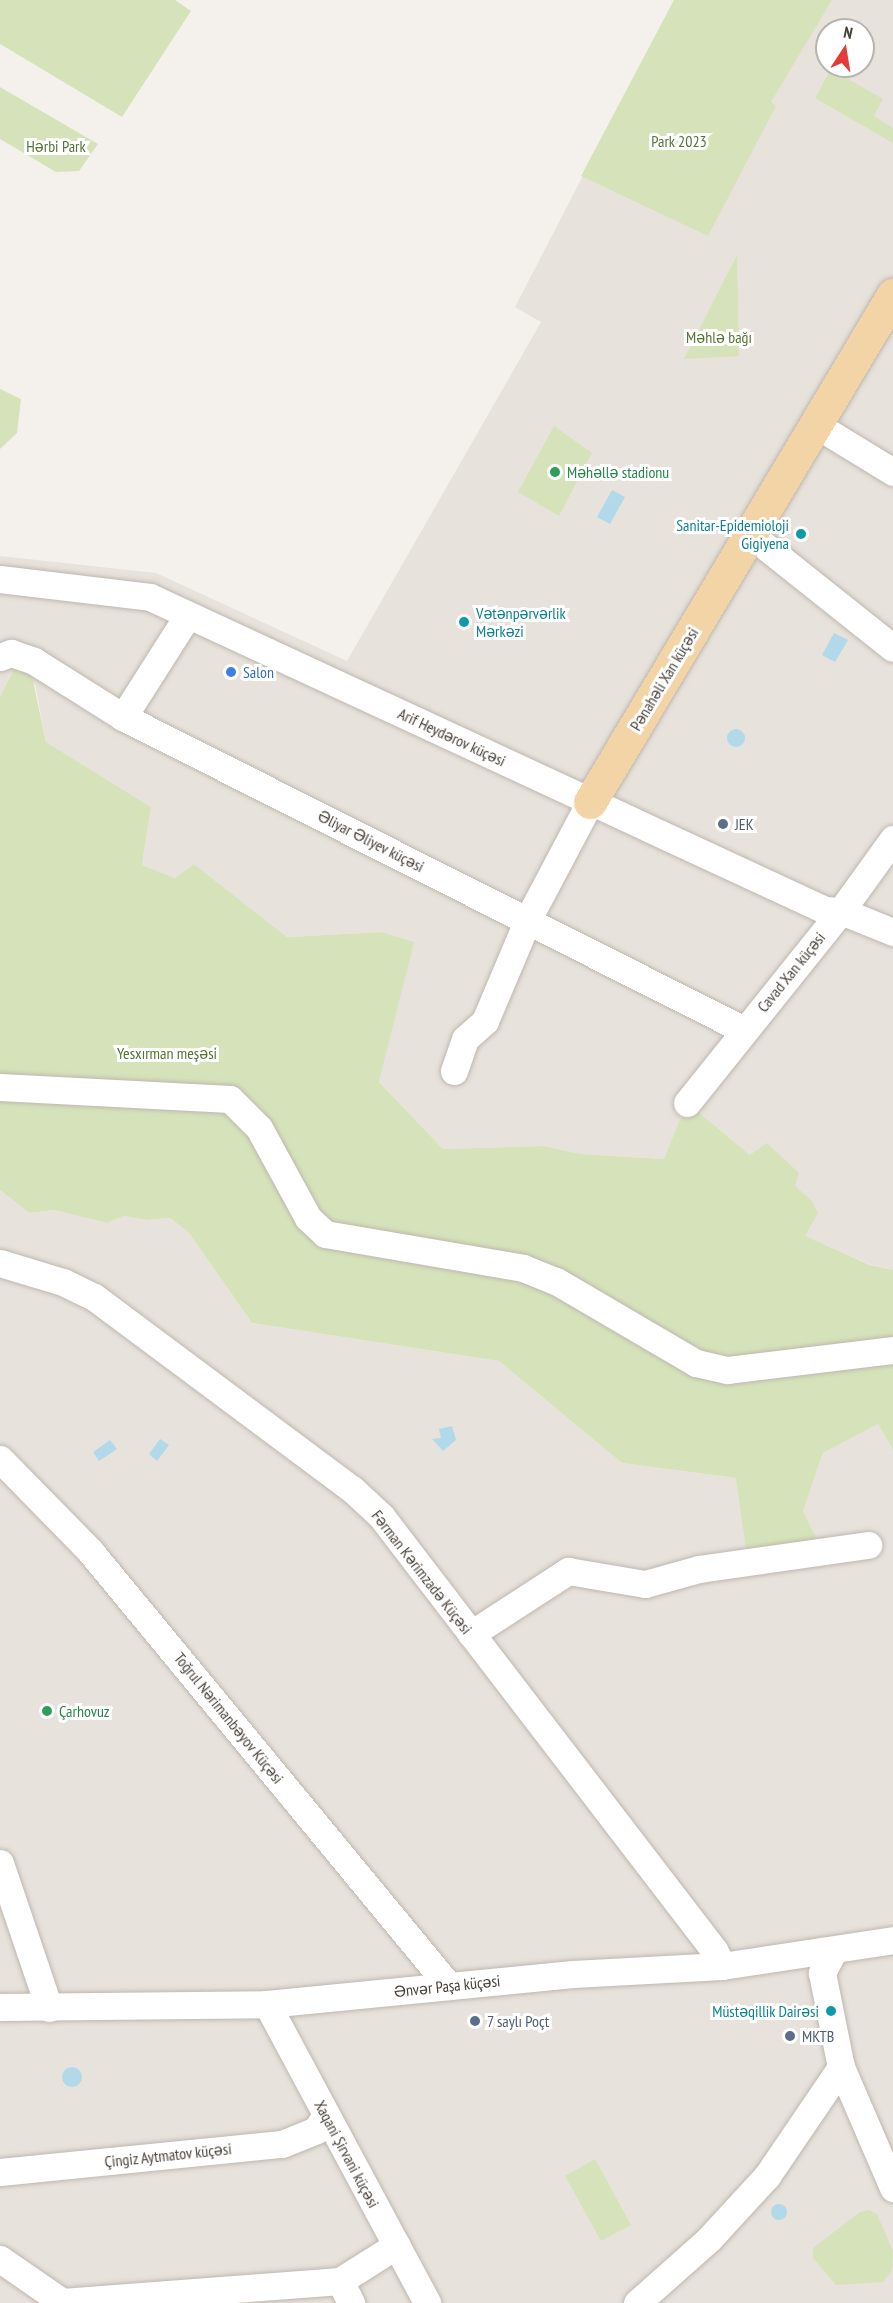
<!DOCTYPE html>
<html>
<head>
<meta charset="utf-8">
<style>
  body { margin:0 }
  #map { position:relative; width:893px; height:2303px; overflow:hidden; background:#f4f1ec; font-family:"PT Sans Narrow",sans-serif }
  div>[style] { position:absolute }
  .residential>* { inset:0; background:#e7e2db }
  .green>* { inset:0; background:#d6e3ba }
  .water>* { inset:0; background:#b1d9e9 }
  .round { border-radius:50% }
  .roads { filter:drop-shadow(0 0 2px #bfb7b0) drop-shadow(0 0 2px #bfb7b0) }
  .minor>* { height:27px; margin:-13.5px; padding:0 13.5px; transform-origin:13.5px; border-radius:13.5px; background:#fff }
  .major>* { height:33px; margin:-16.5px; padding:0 16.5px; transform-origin:16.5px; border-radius:16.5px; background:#f3d4a7 }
  .dots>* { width:16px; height:16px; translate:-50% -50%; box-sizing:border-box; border:3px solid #fff; border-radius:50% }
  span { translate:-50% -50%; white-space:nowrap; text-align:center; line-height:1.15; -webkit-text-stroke:6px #fff; paint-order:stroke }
  .park-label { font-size:16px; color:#547434 }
  .leisure-label { font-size:16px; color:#27864d }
  .left { translate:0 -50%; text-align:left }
  .culture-label { font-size:16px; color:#0d838f }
  .right { translate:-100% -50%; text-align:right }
  .shop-label { font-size:16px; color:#366cbe }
  .street-label { font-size:16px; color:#48413a }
  .service-label { font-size:16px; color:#4e5e75 }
  .north { position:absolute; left:815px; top:18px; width:60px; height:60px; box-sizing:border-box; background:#fff; border:2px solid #b6b3b0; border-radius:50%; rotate:12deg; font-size:16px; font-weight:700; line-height:24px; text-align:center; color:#48413a }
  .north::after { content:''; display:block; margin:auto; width:21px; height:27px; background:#e13c37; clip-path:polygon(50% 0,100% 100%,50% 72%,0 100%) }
</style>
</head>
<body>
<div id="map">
  <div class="residential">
    <i style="clip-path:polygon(evenodd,674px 0,893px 0,893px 1270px,871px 1265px,804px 1236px,750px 1155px,688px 1104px,664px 1159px,581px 1154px,544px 1146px,443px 1149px,379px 1082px,413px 942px,382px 932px,287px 937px,194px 864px,175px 878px,142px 865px,151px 807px,46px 742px,35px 684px,0 697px,0 556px,156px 573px,347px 661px,541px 322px,515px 307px,674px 0,827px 30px,863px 30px,863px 66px,827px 66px,827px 30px)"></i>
    <i style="clip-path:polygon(0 1190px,29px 1213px,54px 1210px,107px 1223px,124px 1216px,147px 1220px,170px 1218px,189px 1233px,252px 1323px,499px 1361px,622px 1463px,736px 1478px,803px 1511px,823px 1453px,878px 1424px,893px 1450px,893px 2303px,0 2303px)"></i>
  </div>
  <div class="green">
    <i style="clip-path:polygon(0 0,175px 0,191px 11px,122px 117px,0 44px)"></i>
    <i style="clip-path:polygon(674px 0,832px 0,771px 102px,776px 106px,708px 236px,581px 176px)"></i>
    <i style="clip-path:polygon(831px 69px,883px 99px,874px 116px,893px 128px,893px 143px,815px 98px)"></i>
    <i style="clip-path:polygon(0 87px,98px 144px,79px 171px,56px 172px,0 139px)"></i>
    <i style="clip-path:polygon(737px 255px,739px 356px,684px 359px)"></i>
    <i style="clip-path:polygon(0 389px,21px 399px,17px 433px,0 449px)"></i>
    <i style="clip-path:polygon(554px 426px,592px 453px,559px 516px,518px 492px)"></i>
    <i style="clip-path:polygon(18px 662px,30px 667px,46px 742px,151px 807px,142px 865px,175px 878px,194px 864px,287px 937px,382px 932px,414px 942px,379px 1082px,443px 1149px,544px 1146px,581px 1154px,664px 1159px,687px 1103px,750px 1155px,767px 1143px,799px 1173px,795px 1186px,812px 1201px,818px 1213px,805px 1236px,870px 1265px,893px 1270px,893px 1450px,878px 1424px,823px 1453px,803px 1511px,820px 1547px,747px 1556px,736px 1478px,622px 1463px,499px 1361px,252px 1323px,189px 1233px,170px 1218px,147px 1220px,124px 1216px,107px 1223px,54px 1210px,29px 1213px,0 1190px,0 697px)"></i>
    <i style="clip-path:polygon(595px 2159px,631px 2225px,601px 2241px,565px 2176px)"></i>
    <i style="clip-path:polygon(869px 2210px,877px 2214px,893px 2251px,892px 2270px,883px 2282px,836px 2285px,813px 2258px,813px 2248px,860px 2212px)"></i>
  </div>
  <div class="water">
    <i style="clip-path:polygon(612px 490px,625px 497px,610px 524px,597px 517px)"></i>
    <i style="clip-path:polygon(834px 633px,848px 640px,835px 662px,822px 655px)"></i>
    <i class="round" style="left:727px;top:729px;width:18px;height:18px"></i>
    <i style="clip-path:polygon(452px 1426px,456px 1440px,443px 1451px,432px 1439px,441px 1438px,439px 1429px)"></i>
    <i style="clip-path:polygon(160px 1439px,169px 1445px,157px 1461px,149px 1454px)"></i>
    <i style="clip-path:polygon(110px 1440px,117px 1449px,99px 1461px,93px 1452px)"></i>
    <i class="round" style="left:39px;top:1703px;width:16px;height:16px"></i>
    <i class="round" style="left:62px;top:2067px;width:20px;height:20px"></i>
    <i class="round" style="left:771px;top:2204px;width:16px;height:16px"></i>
  </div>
  <div class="roads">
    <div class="minor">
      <i style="left:818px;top:426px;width:88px;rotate:31.5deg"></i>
      <i style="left:751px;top:535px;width:181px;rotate:38.5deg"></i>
      <i style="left:0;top:579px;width:151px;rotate:6.8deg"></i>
      <i style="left:150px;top:597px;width:744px;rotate:24.88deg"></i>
      <i style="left:825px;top:910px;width:16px;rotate:4deg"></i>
      <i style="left:841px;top:911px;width:56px;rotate:22deg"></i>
      <i style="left:0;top:657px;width:12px;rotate:-20deg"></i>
      <i style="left:11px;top:653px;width:24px;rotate:19deg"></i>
      <i style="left:34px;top:661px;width:105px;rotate:32.2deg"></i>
      <i style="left:123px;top:717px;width:695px;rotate:26.75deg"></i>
      <i style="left:123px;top:717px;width:121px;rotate:-57.5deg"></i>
      <i style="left:454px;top:1071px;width:34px;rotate:-71deg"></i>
      <i style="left:465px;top:1039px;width:27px;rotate:-42deg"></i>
      <i style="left:485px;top:1021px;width:111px;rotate:-67.1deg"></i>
      <i style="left:528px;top:919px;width:132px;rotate:-62.1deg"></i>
      <i style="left:0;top:1087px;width:230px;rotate:3deg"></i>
      <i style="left:230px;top:1099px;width:41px;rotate:45deg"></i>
      <i style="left:259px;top:1128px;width:102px;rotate:61.4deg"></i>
      <i style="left:308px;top:1218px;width:23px;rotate:43deg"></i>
      <i style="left:325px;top:1234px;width:201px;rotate:9.7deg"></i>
      <i style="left:523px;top:1268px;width:35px;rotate:22deg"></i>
      <i style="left:556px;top:1281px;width:162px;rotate:30.4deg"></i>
      <i style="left:696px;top:1363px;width:32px;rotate:13deg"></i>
      <i style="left:727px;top:1370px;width:167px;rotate:-6.9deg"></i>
      <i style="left:687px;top:1103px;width:246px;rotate:-51.3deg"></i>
      <i style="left:841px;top:911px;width:89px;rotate:-54.2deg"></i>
      <i style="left:0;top:1263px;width:66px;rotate:16.8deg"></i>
      <i style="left:63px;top:1282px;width:34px;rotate:26deg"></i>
      <i style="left:94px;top:1297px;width:322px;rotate:36.7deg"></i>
      <i style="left:352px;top:1489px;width:40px;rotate:43deg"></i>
      <i style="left:381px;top:1516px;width:547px;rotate:52.5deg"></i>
      <i style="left:714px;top:1950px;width:18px;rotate:63deg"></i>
      <i style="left:0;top:1459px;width:129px;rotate:45.6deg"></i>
      <i style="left:90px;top:1551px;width:564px;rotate:50.47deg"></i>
      <i style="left:471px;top:1634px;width:116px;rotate:-33deg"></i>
      <i style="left:568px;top:1571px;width:78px;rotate:9.6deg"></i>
      <i style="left:645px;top:1584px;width:56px;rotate:-15.5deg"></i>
      <i style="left:699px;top:1569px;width:171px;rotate:-8.1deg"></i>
      <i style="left:0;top:1863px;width:153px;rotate:71.3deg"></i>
      <i style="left:833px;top:1952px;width:24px;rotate:118deg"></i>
      <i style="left:822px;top:1973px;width:96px;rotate:78.6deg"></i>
      <i style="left:841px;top:2067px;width:132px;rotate:66.7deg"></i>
      <i style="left:267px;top:2004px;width:339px;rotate:61.8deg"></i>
      <i style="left:0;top:2007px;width:267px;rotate:-0.6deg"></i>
      <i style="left:267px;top:2004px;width:307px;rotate:-5.6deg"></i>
      <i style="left:573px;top:1974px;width:149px;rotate:-3.1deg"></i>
      <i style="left:722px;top:1966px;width:173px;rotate:-8.6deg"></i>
      <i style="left:0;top:2172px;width:283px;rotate:-5.7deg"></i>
      <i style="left:282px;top:2144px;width:37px;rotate:-22deg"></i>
      <i style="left:316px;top:2130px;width:17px;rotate:-57deg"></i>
      <i style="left:0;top:2259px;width:75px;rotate:34.7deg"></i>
      <i style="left:62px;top:2302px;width:279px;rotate:-4.3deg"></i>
      <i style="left:340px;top:2281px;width:67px;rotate:-32.3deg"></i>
      <i style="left:340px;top:2281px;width:25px;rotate:63deg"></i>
      <i style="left:637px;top:2303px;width:96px;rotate:-41.6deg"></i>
      <i style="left:709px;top:2239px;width:86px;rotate:-47.4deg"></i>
      <i style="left:767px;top:2176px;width:132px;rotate:-55.8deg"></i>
    </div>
    <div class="major">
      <i style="left:590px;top:802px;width:591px;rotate:-59.14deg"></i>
    </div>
  </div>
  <div class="dots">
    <i style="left:555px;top:472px;background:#2e9e5b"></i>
    <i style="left:801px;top:534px;background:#0f9aa8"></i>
    <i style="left:464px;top:622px;background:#0f9aa8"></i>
    <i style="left:231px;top:672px;background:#3f7fe0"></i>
    <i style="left:723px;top:824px;background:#5c6f8a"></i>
    <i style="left:47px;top:1711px;background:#2e9e5b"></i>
    <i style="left:831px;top:2011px;background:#0f9aa8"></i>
    <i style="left:475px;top:2021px;background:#5c6f8a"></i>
    <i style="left:790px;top:2036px;background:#5c6f8a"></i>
  </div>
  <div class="park-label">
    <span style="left:679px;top:141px">Park 2023</span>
    <span style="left:56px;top:146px">Hərbi Park</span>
    <span style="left:719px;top:337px">Məhlə bağı</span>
    <span style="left:167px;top:1053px">Yesxırman meşəsi</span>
  </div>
  <div class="leisure-label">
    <span class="left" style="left:567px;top:472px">Məhəllə stadionu</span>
    <span class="left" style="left:59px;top:1711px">Çarhovuz</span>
  </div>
  <div class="culture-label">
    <span class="right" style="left:789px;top:534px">Sanitar-Epidemioloji<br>Gigiyena</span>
    <span class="left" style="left:476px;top:622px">Vətənpərvərlik<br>Mərkəzi</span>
    <span class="right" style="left:819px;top:2011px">Müstəqillik Dairəsi</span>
  </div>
  <div class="shop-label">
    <span class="left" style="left:243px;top:672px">Salon</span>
  </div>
  <div class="street-label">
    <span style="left:664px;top:679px;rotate:-59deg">Pənahəli Xan küçəsi</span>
    <span style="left:452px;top:737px;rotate:25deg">Arif Heydərov küçəsi</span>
    <span style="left:371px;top:841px;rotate:27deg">Əliyar Əliyev küçəsi</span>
    <span style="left:791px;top:972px;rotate:-51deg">Cavad Xan küçəsi</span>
    <span style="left:422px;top:1572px;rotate:52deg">Fərman Kərimzadə Küçəsi</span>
    <span style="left:229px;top:1718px;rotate:51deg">Toğrul Nərimanbəyov Küçəsi</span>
    <span style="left:447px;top:1986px;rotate:-6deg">Ənvər Paşa küçəsi</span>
    <span style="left:347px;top:2154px;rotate:62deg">Xaqani Şirvani küçəsi</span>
    <span style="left:168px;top:2155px;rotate:-6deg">Çingiz Aytmatov küçəsi</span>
  </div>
  <div class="service-label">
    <span class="left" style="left:735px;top:824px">JEK</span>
    <span class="left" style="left:487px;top:2021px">7 saylı Poçt</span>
    <span class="left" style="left:802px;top:2036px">MKTB</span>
  </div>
  <div class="north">N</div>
</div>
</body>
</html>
